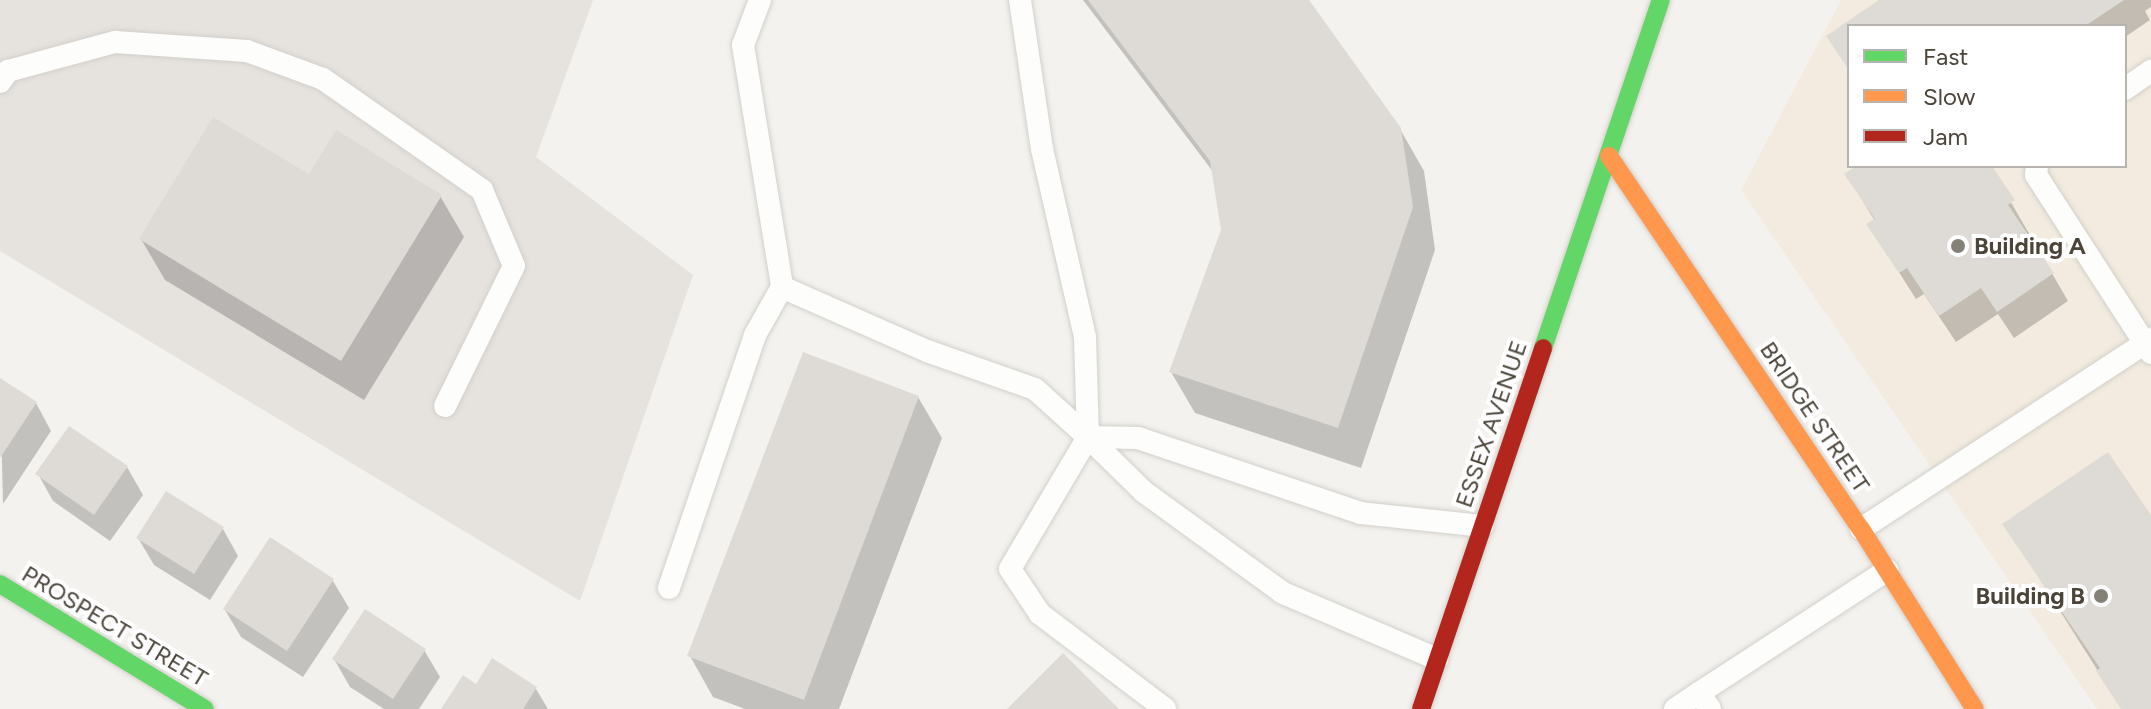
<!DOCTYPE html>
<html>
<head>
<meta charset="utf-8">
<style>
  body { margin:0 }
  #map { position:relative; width:2151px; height:709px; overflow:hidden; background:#f4f2ee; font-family:Figtree,sans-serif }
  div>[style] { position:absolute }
  .commercial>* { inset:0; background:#f3ebdf }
  .industrial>* { inset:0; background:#e6e2de }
  .shadow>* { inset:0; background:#0003 }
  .building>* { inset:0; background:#dedbd6 }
  .roads { filter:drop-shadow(0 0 2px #d2d0cb) drop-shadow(0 0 2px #d2d0cb) }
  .lane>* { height:22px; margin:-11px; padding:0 11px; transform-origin:11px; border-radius:11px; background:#fdfdfc }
  .fast>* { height:18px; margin:-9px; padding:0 9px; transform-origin:9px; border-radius:9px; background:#63d668 }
  .slow>* { height:18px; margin:-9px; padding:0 9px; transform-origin:9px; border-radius:9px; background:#ff974d }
  .jam>* { height:18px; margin:-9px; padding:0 9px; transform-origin:9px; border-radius:9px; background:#b3261e }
  .dots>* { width:22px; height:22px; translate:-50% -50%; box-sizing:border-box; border:4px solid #fff; border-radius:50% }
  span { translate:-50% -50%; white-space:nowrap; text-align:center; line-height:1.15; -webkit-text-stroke:8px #fff; paint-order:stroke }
  .poi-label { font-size:24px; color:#4b4439; font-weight:700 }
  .left { translate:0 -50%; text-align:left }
  .right { translate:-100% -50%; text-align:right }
  .street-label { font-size:24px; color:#4b4439 }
  .legend { position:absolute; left:1847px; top:24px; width:280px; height:144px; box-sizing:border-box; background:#fff; border:2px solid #b7b4b0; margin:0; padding:10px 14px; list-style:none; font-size:24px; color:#4b4439 }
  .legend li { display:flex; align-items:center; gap:16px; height:40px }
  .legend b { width:40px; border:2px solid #b7b4b0 }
</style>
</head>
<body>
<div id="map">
  <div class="commercial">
    <i style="clip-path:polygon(evenodd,1841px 0,2151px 0,2151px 709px,2097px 709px,1741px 190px,1841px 0,1849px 26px,2125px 26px,2125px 166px,1849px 166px,1849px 26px)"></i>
  </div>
  <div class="industrial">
    <i style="clip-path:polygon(0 0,593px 0,536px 157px,693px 275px,580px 601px,0 251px)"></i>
  </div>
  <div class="shadow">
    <i style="clip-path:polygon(1083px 0,1307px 0,1400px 129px,1424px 171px,1435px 250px,1361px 468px,1195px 413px,1171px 372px,1223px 231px,1214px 173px)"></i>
    <i style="clip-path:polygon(1882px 0,2151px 0,2151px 7px,2145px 11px,2150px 20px,2125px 37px,2125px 26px,1849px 26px,1849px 70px,1829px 36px)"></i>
    <i style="clip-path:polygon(1859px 166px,1990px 166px,2068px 301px,2014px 338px,1998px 314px,1956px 342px,1924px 294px,1916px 299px,1869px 225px,1875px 221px,1847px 175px)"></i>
    <i style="clip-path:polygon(309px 177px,440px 196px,464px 237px,364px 400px,165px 280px,141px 239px)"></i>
    <i style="clip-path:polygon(0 380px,36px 403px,51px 431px,3px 504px)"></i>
    <i style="clip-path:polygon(918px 397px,942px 438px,839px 709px,745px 709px,713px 697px,690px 656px)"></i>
    <i style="clip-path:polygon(127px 467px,143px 495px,110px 541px,53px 501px,38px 474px)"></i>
    <i style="clip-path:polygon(2151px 519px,2151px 709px,2122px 709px,2005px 524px)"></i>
    <i style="clip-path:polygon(223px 529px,238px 556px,210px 600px,154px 565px,138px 538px)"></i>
    <i style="clip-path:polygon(333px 581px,349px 608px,303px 677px,241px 637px,225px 610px)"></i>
    <i style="clip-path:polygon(424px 650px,440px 677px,419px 709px,384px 709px,350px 687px,334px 659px)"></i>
    <i style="clip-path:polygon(476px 686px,536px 689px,548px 709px,444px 709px)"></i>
  </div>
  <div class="building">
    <i style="clip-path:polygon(1088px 0,1309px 0,1401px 128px,1413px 207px,1338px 428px,1169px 372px,1221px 230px,1210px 161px)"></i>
    <i style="clip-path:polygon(1879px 0,2124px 0,2085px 26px,1849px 26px,1849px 70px,1826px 36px)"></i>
    <i style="clip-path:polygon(213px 117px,309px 174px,336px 130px,442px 195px,341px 361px,139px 239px)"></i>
    <i style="clip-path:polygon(1856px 166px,1992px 166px,2015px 200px,2008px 205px,2054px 273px,1997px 312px,1981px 288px,1939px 316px,1907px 268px,1899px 273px,1866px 224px,1875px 219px,1844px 174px)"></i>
    <i style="clip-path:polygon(803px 352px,919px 396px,804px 700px,687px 656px)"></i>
    <i style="clip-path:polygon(0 378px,37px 402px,0 458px)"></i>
    <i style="clip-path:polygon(69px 426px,128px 466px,94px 515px,35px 474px)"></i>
    <i style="clip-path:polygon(2108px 452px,2151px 515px,2151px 709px,2121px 709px,2096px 671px,2100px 668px,2002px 524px)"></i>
    <i style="clip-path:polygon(166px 491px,224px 527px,194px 574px,136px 538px)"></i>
    <i style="clip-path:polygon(270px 537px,334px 579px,287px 651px,223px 609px)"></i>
    <i style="clip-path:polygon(365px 609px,426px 649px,393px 699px,332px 659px)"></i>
    <i style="clip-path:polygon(1063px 653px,1119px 709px,1007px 709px)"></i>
    <i style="clip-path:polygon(492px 658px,537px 687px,523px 709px,441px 709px,463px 675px,476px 684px)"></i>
  </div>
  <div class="roads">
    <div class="lane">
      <i style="left:760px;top:0;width:48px;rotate:110.7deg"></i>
      <i style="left:743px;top:45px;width:245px;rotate:80.8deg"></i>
      <i style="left:782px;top:287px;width:158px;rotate:23.8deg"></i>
      <i style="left:927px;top:351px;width:114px;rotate:19.4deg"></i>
      <i style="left:1035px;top:389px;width:72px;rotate:42.2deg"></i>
      <i style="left:1020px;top:0;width:151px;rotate:81.6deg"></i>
      <i style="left:1042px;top:149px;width:193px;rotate:77.1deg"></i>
      <i style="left:1085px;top:337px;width:100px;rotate:88.3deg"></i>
      <i style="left:1088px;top:437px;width:153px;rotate:120.6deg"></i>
      <i style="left:1010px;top:569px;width:54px;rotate:56.3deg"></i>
      <i style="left:1040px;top:614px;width:157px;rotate:37.2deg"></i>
      <i style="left:0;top:82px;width:14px;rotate:-54deg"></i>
      <i style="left:8px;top:71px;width:111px;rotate:-15.2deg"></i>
      <i style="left:115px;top:42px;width:132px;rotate:3.9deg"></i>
      <i style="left:247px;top:51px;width:81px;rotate:20.2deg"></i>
      <i style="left:323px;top:79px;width:194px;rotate:34.9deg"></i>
      <i style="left:482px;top:190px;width:82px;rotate:67.2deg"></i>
      <i style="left:514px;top:266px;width:156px;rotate:116.2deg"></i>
      <i style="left:2125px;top:89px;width:32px;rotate:-35deg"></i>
      <i style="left:2037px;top:166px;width:9px;rotate:96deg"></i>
      <i style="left:2036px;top:175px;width:212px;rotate:57.1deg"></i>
      <i style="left:1861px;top:529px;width:347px;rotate:-33.2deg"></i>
      <i style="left:669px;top:588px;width:267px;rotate:-71.2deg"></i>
      <i style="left:755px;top:335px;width:55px;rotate:-60.6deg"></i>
      <i style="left:1437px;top:659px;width:168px;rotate:-156.8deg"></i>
      <i style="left:1283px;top:593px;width:172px;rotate:-144deg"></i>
      <i style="left:1144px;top:492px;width:78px;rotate:-135.5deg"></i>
      <i style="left:1088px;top:437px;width:50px;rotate:1.1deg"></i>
      <i style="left:1138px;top:438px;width:235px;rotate:18.6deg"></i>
      <i style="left:1361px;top:513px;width:122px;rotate:6.1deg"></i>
      <i style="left:1699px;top:693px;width:225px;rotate:-33.1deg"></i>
      <i style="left:1675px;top:709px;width:29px;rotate:-34deg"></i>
      <i style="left:1699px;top:693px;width:19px;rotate:55deg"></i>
    </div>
    <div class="fast">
      <i style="left:1543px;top:348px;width:367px;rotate:-71.3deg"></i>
      <i style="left:0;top:584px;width:240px;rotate:31.4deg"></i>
    </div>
    <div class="slow">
      <i style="left:1609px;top:156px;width:450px;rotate:56deg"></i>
      <i style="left:1861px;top:529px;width:213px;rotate:57.7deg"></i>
    </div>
    <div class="jam">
      <i style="left:1421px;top:709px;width:381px;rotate:-71.3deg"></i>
    </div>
  </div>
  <div class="dots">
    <i style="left:1958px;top:246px;background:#868178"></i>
    <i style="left:2101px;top:596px;background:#868178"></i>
  </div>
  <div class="poi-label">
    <span class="left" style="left:1974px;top:246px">Building A</span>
    <span class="right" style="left:2085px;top:596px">Building B</span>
  </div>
  <div class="street-label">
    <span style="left:1815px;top:417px;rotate:56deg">BRIDGE STREET</span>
    <span style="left:1491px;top:424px;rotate:-71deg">ESSEX AVENUE</span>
    <span style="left:115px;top:626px;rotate:31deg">PROSPECT STREET</span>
  </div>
  <ul class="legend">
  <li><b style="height:10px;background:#63d668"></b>Fast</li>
  <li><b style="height:10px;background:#ff974d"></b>Slow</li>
  <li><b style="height:10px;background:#b3261e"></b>Jam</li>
  </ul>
</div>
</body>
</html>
